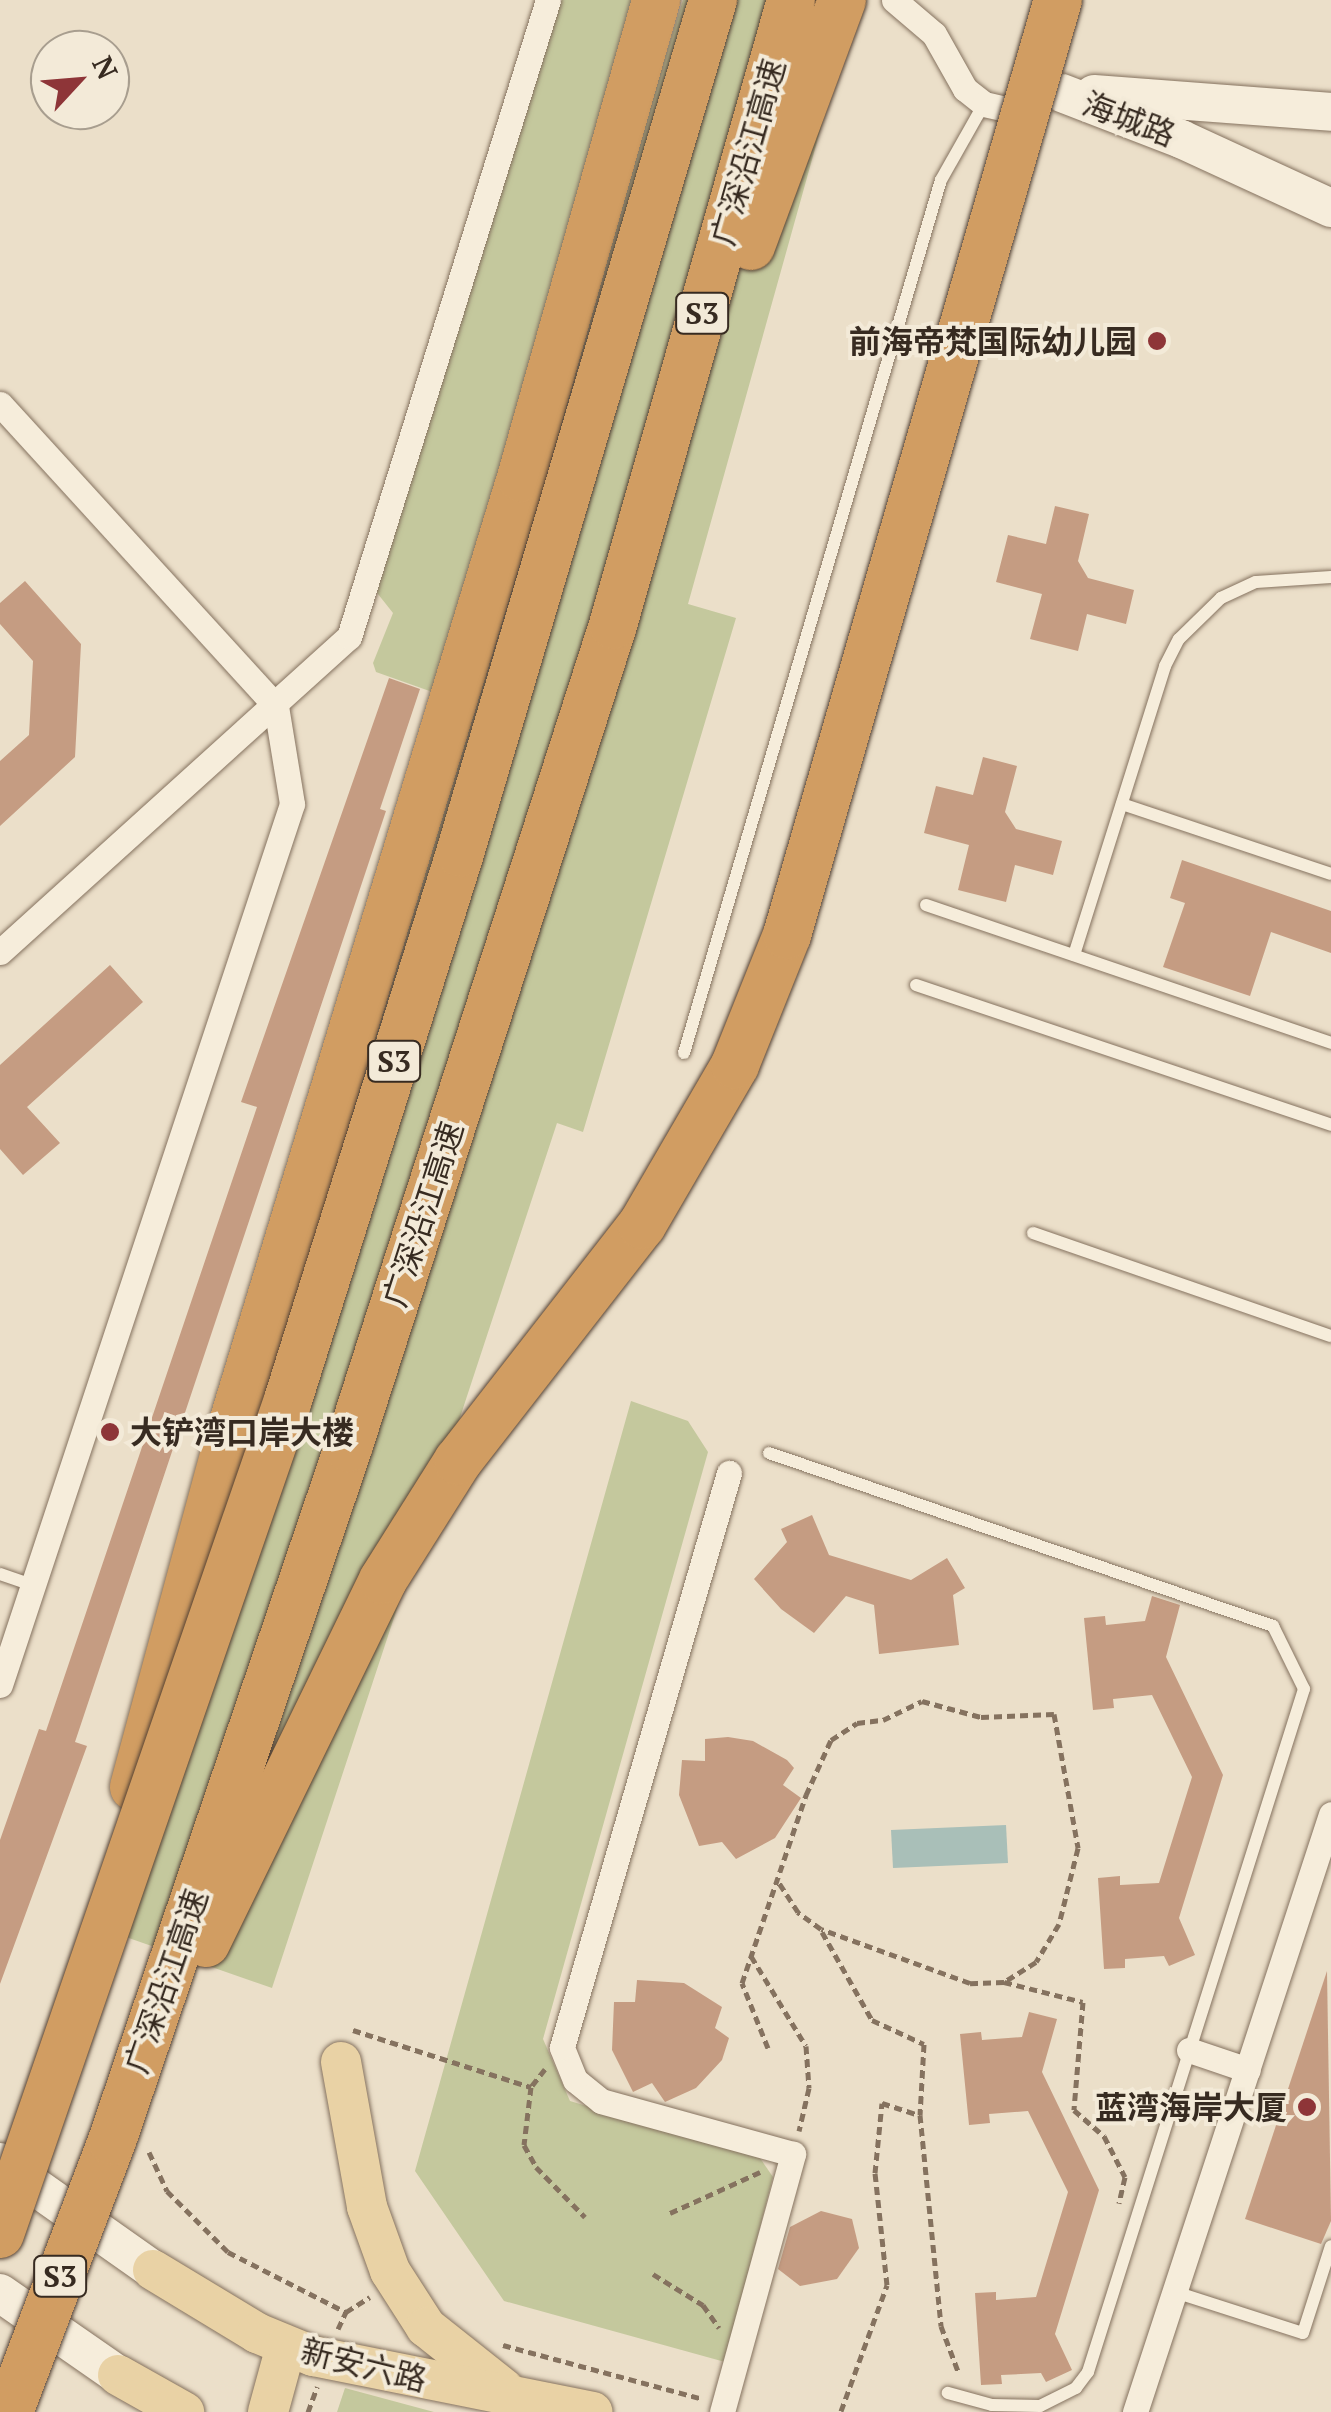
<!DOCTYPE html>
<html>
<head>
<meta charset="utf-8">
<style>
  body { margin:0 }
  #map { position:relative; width:1331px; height:2412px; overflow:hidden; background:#ebdfc9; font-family:"PT Serif","Noto Sans SC",serif }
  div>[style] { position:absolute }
  .green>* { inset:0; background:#c4c89d }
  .water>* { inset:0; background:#a9bfb8 }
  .building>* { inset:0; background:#c59c82 }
  .path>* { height:5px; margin-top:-2.5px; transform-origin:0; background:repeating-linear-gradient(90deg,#85725f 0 8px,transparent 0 13px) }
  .roads { filter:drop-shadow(0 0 2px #85725f) drop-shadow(0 0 2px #85725f) }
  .lane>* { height:12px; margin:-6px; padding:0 6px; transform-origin:6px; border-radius:6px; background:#f6eddb }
  .street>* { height:25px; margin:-12.5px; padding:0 12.5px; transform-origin:12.5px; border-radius:12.5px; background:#f6eddb }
  .secondary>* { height:38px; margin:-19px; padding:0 19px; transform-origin:19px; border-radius:19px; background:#f6eddb }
  .primary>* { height:40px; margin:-20px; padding:0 20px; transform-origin:20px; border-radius:20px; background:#e9d2a5 }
  .highway>* { height:48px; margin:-24px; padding:0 24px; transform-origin:24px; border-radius:24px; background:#d19d62 }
  .bridges { filter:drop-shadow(0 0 2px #544133) drop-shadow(0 0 2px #544133) }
  .highway-bridge>* { height:48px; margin:-24px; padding:0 24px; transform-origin:24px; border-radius:24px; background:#d19d62 }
  .dots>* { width:28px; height:28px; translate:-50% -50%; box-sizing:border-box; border:5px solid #f3ead8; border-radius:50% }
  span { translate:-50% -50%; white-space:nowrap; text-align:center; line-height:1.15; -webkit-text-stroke:8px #f3ead8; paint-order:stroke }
  .shield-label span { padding:2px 8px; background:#f3ead8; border:2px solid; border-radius:8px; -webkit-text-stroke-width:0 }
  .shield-label { font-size:30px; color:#372b21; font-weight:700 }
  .street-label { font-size:32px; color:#372b21 }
  .poi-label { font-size:32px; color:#372b21; font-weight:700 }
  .right { translate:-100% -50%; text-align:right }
  .left { translate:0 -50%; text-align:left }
  .north { position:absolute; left:30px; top:30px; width:100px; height:100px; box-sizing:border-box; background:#f3ead8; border:2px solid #a89e8f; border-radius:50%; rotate:64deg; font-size:28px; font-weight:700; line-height:40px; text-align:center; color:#372b21 }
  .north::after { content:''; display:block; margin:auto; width:35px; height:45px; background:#8e3538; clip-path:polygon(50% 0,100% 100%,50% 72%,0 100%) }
</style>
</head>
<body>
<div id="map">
  <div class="green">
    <i style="clip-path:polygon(558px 0,640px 0,438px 694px,376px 672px,373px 663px,393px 613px,374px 589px)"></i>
    <i style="clip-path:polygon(683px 0,779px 0,851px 20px,688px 604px,736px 618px,583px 1132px,557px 1123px,272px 1988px,103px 1929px,253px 1377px)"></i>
    <i style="clip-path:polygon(631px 1401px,688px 1421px,708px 1452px,543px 2039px,570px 2101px,760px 2158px,773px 2177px,725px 2362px,504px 2301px,415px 2171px)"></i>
    <i style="clip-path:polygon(345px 2388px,434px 2412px,337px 2412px)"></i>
  </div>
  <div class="water">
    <i style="clip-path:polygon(1006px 1825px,1008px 1863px,893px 1868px,891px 1830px)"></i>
  </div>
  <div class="building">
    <i style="clip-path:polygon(1055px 506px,1089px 514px,1078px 561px,1088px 578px,1134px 590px,1126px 624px,1087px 614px,1078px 651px,1030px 639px,1042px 594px,996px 582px,1008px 535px,1046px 544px)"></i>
    <i style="clip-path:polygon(25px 581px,81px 644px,75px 757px,0 826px,0 761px,29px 735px,33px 661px,0 624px,0 603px)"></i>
    <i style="clip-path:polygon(389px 678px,420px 689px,380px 809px,386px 811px,75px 1742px,87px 1746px,0 1984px,0 1840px,39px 1729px,46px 1731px,257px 1107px,241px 1102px)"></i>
    <i style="clip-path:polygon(983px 757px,1017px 766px,1005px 812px,1016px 829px,1062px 841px,1053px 875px,1015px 865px,1006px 902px,958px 890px,969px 845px,924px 833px,936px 786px,973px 795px)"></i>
    <i style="clip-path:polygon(1182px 860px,1331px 911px,1331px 953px,1271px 932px,1250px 996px,1163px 967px,1185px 903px,1170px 898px)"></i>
    <i style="clip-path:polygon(110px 965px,143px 1002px,27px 1107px,60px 1143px,23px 1175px,0 1149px,0 1065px)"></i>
    <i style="clip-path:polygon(812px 1515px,829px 1555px,911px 1580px,947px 1558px,965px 1588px,953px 1595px,959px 1645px,879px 1654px,874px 1605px,846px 1596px,814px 1633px,781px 1609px,754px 1579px,787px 1542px,781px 1529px)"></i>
    <i style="clip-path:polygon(1152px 1596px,1180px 1605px,1166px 1657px,1223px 1775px,1179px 1918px,1195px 1955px,1169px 1966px,1164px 1956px,1125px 1959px,1125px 1968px,1104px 1969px,1098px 1878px,1120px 1876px,1120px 1885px,1159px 1883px,1192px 1777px,1152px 1695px,1113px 1699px,1114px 1708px,1093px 1710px,1084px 1618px,1105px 1616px,1106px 1625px,1145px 1621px)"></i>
    <i style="clip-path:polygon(728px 1737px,753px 1741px,787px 1760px,794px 1768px,783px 1785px,801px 1798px,775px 1838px,736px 1859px,722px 1842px,699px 1846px,679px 1795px,682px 1760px,705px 1761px,705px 1739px)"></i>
    <i style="clip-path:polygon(1327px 1971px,1331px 2221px,1321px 2244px,1245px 2219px)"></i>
    <i style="clip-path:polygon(637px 1980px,684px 1983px,722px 2007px,715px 2028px,729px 2038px,722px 2060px,696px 2088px,665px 2102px,652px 2083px,633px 2092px,612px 2050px,614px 2002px,635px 2002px)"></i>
    <i style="clip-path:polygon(1029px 2012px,1057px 2019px,1042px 2072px,1099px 2190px,1055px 2334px,1072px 2370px,1046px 2382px,1041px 2373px,1001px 2375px,1002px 2384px,981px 2385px,975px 2293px,996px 2292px,996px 2300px,1036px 2297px,1068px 2192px,1028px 2111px,989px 2114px,990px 2123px,969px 2125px,960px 2034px,981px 2032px,982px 2040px,1022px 2037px)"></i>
    <i style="clip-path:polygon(821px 2211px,852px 2219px,859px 2248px,837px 2279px,800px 2286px,778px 2269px,790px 2227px)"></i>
  </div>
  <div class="path">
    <i style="left:822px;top:1932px;width:101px;rotate:60.4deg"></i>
    <i style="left:872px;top:2020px;width:57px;rotate:24.8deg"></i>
    <i style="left:924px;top:2044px;width:71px;rotate:93.2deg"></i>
    <i style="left:920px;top:2115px;width:212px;rotate:84.3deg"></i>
    <i style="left:941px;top:2326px;width:51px;rotate:69.4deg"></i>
    <i style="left:751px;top:1956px;width:105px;rotate:58.6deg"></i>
    <i style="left:806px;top:2046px;width:42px;rotate:85.9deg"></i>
    <i style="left:809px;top:2088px;width:44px;rotate:103.1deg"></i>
    <i style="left:1004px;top:1982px;width:81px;rotate:14.2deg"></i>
    <i style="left:1083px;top:2002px;width:108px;rotate:94.8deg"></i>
    <i style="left:1074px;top:2110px;width:40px;rotate:41deg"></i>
    <i style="left:1104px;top:2136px;width:46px;rotate:62.9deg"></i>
    <i style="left:1125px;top:2177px;width:27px;rotate:103deg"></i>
    <i style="left:353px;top:2030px;width:187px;rotate:17.8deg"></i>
    <i style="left:768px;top:2048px;width:70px;rotate:-111.8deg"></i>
    <i style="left:742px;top:1983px;width:199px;rotate:-71.2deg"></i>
    <i style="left:806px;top:1795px;width:60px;rotate:-65.6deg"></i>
    <i style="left:831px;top:1740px;width:31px;rotate:-33deg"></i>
    <i style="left:857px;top:1723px;width:26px;rotate:-7deg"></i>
    <i style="left:883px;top:1720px;width:43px;rotate:-26deg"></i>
    <i style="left:922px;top:1701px;width:61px;rotate:15.2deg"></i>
    <i style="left:981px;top:1717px;width:73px;rotate:-2.4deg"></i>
    <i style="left:1054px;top:1714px;width:136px;rotate:79.8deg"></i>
    <i style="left:1078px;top:1848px;width:78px;rotate:104deg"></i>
    <i style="left:1059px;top:1924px;width:44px;rotate:121.2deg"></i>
    <i style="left:1036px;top:1962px;width:38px;rotate:148deg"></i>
    <i style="left:1004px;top:1982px;width:34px;rotate:178deg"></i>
    <i style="left:970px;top:1983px;width:158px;rotate:-160.1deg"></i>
    <i style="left:821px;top:1929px;width:29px;rotate:-144deg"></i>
    <i style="left:798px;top:1912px;width:38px;rotate:-123deg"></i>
    <i style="left:545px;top:2069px;width:23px;rotate:128deg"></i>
    <i style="left:531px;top:2087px;width:58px;rotate:96.9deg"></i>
    <i style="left:524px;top:2145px;width:25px;rotate:61deg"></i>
    <i style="left:536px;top:2167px;width:70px;rotate:45.6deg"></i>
    <i style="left:149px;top:2152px;width:43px;rotate:65.2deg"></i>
    <i style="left:167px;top:2191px;width:86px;rotate:45deg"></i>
    <i style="left:228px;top:2252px;width:132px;rotate:27deg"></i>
    <i style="left:670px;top:2213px;width:99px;rotate:-24.5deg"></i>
    <i style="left:653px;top:2274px;width:59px;rotate:31.8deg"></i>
    <i style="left:703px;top:2305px;width:28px;rotate:55deg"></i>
    <i style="left:338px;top:2329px;width:19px;rotate:-65deg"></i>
    <i style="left:346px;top:2312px;width:28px;rotate:-32deg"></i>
    <i style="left:503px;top:2345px;width:204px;rotate:15.1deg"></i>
    <i style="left:841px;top:2411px;width:134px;rotate:-69.9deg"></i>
    <i style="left:887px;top:2285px;width:113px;rotate:-96.1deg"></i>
    <i style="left:875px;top:2173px;width:70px;rotate:-84.3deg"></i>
    <i style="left:882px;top:2103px;width:40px;rotate:18deg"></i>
    <i style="left:308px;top:2412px;width:27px;rotate:-70deg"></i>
  </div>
  <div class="roads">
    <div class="lane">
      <i style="left:1122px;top:804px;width:220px;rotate:18.5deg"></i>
      <i style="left:926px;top:905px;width:428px;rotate:18.8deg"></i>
      <i style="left:1074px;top:955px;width:303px;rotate:-72.5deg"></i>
      <i style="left:1165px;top:666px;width:30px;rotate:-63deg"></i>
      <i style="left:1179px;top:639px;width:59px;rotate:-44.3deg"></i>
      <i style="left:1221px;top:598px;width:38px;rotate:-25deg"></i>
      <i style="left:1256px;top:582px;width:75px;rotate:-3.8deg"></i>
      <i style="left:916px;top:985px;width:438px;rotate:18.6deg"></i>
      <i style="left:684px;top:1053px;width:910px;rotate:-73.6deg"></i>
      <i style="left:941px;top:180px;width:87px;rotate:-60.5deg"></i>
      <i style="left:1033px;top:1233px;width:315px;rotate:19.1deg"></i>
      <i style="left:769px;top:1453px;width:533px;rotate:18.94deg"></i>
      <i style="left:1273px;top:1626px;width:70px;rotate:63.8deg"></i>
      <i style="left:1304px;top:1689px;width:716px;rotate:107.55deg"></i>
      <i style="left:1088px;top:2372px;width:20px;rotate:127deg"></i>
      <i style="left:1076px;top:2388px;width:40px;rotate:153.4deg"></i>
      <i style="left:1040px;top:2406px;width:48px;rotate:-178.8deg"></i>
      <i style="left:992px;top:2405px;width:46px;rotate:-164.7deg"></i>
      <i style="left:0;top:1574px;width:36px;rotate:19deg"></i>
      <i style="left:1175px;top:2292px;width:134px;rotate:17.8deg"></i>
      <i style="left:1303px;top:2333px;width:91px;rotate:-72.2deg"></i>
    </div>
    <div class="street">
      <i style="left:894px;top:0;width:52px;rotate:40.4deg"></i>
      <i style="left:934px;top:34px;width:63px;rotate:60.6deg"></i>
      <i style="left:965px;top:89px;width:24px;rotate:38deg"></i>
      <i style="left:984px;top:104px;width:23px;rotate:13deg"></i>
      <i style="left:1006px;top:109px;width:28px;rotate:-17deg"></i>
      <i style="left:0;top:404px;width:409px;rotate:47.6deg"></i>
      <i style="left:276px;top:706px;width:99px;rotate:80.7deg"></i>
      <i style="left:292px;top:804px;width:928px;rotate:108.34deg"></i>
      <i style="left:0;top:952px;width:470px;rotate:-42.1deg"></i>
      <i style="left:349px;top:637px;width:667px;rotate:-72.65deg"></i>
      <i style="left:1189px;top:2050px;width:62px;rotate:18.7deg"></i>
      <i style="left:722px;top:2412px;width:268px;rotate:-74.6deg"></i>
      <i style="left:793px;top:2154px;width:199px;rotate:-164.6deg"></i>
      <i style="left:601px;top:2101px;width:33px;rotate:-141deg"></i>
      <i style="left:575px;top:2080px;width:35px;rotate:-112deg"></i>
      <i style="left:562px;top:2047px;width:598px;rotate:-73.78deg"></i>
      <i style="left:1135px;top:2412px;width:629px;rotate:-71.85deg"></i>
    </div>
    <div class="secondary">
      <i style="left:1062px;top:93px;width:128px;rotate:21.1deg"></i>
      <i style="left:1181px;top:139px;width:165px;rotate:24.7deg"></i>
      <i style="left:1094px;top:94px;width:238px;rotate:4.3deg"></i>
      <i style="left:0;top:2162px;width:187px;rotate:35.2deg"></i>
      <i style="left:0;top:2293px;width:144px;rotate:34.8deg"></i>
    </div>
    <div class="primary">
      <i style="left:341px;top:2062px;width:147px;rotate:79.8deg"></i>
      <i style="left:367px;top:2207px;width:68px;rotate:70.2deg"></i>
      <i style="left:390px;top:2271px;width:67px;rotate:57.3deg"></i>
      <i style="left:426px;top:2327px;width:100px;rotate:38.5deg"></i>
      <i style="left:153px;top:2270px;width:122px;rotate:31.2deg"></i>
      <i style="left:257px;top:2333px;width:61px;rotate:22.3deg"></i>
      <i style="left:313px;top:2356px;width:285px;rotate:11.3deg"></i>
      <i style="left:118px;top:2375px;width:76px;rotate:29.3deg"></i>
      <i style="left:268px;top:2412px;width:68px;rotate:-74.7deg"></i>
    </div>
    <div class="highway">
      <i style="left:134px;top:1787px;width:374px;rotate:-74.8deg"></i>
      <i style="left:232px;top:1426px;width:991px;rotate:-73.05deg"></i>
      <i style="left:521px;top:478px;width:497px;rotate:-74.2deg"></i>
    </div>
  </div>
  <div class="bridges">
    <div class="highway-bridge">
      <i style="left:751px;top:246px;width:262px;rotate:-69.7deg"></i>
      <i style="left:206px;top:1943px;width:404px;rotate:-64deg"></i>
      <i style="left:383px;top:1580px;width:141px;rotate:-57.8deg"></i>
      <i style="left:458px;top:1461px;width:299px;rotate:-52.1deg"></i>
      <i style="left:642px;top:1225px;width:185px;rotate:-59.8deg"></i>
      <i style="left:735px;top:1065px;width:140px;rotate:-68.2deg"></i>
      <i style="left:787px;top:935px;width:973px;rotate:-73.84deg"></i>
      <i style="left:0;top:2234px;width:882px;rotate:-70.95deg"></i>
      <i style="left:288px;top:1400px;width:573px;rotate:-72.54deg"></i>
      <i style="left:460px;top:853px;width:890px;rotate:-73.48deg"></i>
      <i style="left:9px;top:2412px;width:290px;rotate:-69.2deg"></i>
      <i style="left:112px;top:2141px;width:732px;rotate:-71.19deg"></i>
      <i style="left:348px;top:1448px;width:865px;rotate:-72.15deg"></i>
      <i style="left:613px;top:625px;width:650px;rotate:-74.1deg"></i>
    </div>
  </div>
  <div class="dots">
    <i style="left:1157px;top:341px;background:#8e3538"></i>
    <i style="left:110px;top:1432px;background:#8e3538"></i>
    <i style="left:1307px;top:2107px;background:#8e3538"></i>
  </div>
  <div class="shield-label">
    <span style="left:702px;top:313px">S3</span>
    <span style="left:394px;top:1061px">S3</span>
    <span style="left:60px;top:2276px">S3</span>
  </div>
  <div class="street-label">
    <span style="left:1129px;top:119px;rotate:21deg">海城路</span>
    <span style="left:748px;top:152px;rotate:-74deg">广深沿江高速</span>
    <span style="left:423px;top:1214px;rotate:-72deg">广深沿江高速</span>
    <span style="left:166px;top:1981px;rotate:-71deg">广深沿江高速</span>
    <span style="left:364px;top:2365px;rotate:14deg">新安六路</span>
  </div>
  <div class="poi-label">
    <span class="right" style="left:1137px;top:341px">前海帝梵国际幼儿园</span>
    <span class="left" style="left:130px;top:1432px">大铲湾口岸大楼</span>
    <span class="right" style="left:1287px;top:2107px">蓝湾海岸大厦</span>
  </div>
  <div class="north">N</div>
</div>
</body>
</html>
